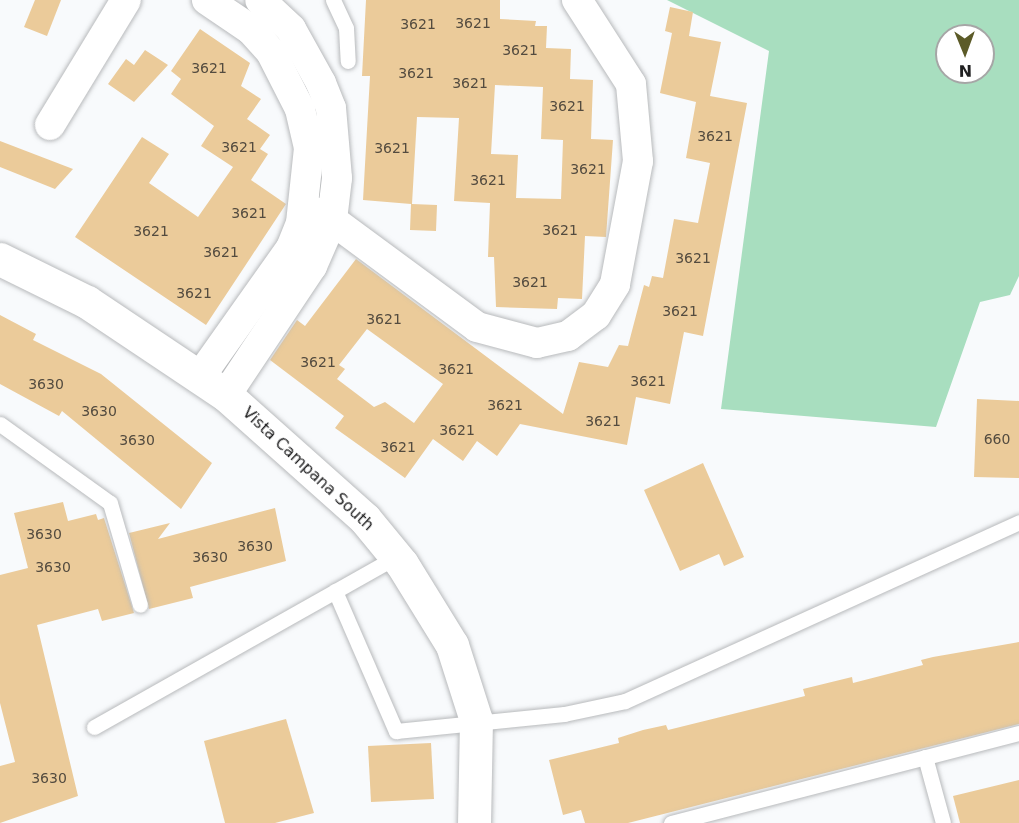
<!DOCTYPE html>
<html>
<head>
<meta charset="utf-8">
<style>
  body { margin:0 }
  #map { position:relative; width:1019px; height:823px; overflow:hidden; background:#f8fafc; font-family:"DejaVu Sans",sans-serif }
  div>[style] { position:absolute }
  .green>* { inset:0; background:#a8debf }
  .building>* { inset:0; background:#ebcb9a }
  .roads { filter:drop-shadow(0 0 2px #b8babc) drop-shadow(0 0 2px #b8babc) }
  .lane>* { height:15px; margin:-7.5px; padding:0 7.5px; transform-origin:7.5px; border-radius:7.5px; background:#fff }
  .street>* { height:30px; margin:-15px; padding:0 15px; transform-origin:15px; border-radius:15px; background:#fff }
  .secondary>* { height:33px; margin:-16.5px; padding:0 16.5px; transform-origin:16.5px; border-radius:16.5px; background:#fff }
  span { translate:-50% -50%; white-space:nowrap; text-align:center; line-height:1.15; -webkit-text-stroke:5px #fff; paint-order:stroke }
  .number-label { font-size:14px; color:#534b3f }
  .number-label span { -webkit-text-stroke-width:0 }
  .street-label { font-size:16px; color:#202021 }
  .north { position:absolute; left:935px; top:24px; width:60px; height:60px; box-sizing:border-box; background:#fff; border:2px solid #a6a6a6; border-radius:50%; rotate:179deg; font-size:16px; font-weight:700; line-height:24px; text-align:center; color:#202021 }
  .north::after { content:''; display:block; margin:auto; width:21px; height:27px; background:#5c5b28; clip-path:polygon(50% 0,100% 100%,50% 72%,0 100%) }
</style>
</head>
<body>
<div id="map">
  <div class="green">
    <i style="clip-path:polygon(evenodd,667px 0,1019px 0,1019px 276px,1010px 295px,980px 302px,936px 427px,721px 409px,769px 51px,667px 0,947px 36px,983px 36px,983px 72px,947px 72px,947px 36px)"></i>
  </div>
  <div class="building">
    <i style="clip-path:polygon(35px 0,61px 0,47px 36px,24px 27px)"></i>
    <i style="clip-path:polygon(evenodd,366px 0,500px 0,500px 19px,536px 21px,535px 26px,547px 26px,546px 48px,571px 49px,570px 79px,593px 80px,591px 139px,613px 140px,606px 237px,585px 236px,582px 299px,558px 298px,557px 309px,496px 307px,494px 257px,488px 257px,490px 203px,454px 201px,459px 118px,417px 117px,412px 204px,437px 205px,436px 231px,410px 230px,411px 204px,363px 200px,370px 76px,362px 76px,366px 0,495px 85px,543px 87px,541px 139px,563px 140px,561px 199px,516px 198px,518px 155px,491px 154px,495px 85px)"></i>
    <i style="clip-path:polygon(evenodd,670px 7px,693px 12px,689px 36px,721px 42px,710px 96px,747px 103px,703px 336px,684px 332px,670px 404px,636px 397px,627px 445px,520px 424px,497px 456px,477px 441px,463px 461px,433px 439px,405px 478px,335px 428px,344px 416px,270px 360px,297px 320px,305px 326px,356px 259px,563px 414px,579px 362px,608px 367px,619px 345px,628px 346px,644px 285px,649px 287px,652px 276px,663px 278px,674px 219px,698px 223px,710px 163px,686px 158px,696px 102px,660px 93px,672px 33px,665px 31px,670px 7px,367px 329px,443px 384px,414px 423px,385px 402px,374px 407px,337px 379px,345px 369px,339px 365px,367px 329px)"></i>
    <i style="clip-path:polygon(200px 29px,250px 63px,241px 86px,261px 99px,247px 119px,270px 135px,260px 149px,268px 154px,251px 180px,286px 204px,206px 325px,75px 237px,142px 137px,169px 154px,149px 183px,198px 217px,233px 167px,201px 146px,214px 126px,171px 94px,181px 79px,171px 71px)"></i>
    <i style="clip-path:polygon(145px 50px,168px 65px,134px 102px,108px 84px,126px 59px,134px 65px)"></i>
    <i style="clip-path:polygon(0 141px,73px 169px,55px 189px,0 167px)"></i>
    <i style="clip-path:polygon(0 315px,36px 334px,33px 340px,101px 374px,212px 463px,181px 509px,62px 411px,59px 416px,0 384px)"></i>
    <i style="clip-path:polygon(977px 399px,1019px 401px,1019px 478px,974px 477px)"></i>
    <i style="clip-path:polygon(703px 463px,744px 557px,724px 566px,719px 554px,680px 571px,644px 490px)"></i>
    <i style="clip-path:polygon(63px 502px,68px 521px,96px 514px,98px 520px,104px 518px,134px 613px,102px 621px,98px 609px,37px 625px,78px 796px,0 823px,0 766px,15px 762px,0 703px,0 575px,28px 568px,14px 513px)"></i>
    <i style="clip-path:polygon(275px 508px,286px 561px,190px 587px,193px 598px,149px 609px,129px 533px,170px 523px,158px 539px)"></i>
    <i style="clip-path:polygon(1019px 642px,1019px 724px,628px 823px,585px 823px,581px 810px,563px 815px,549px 760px,619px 743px,618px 738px,643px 730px,666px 725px,668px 730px,805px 696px,803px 689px,852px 677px,853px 683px,923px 665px,921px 660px,933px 657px)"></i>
    <i style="clip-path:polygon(286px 719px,314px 813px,275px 823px,225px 823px,204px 741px)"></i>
    <i style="clip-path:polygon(431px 743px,434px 799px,371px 802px,368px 746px)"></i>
    <i style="clip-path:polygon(1019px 780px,1019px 823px,960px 823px,953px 796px)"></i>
  </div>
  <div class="roads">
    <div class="lane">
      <i style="left:333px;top:0;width:31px;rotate:65deg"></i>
      <i style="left:346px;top:28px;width:33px;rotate:87deg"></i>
      <i style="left:0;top:424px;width:135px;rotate:35.7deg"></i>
      <i style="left:110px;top:503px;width:106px;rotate:73.6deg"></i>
      <i style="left:335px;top:591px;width:153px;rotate:66.5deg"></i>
      <i style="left:396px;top:731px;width:169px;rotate:-5.8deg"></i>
      <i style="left:564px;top:714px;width:62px;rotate:-12deg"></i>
      <i style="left:625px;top:701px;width:433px;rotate:-24.4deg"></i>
      <i style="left:94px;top:727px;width:347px;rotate:-29.4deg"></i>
      <i style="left:925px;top:757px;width:68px;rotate:74.7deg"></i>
      <i style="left:671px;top:823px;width:359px;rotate:-14.5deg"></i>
    </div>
    <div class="street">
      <i style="left:50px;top:125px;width:146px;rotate:-58.7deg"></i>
      <i style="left:303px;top:207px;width:32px;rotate:24deg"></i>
      <i style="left:332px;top:220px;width:180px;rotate:36.4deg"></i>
      <i style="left:477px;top:327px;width:62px;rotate:14.9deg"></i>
      <i style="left:537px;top:343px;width:32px;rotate:-13deg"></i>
      <i style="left:568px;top:336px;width:35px;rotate:-37deg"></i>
      <i style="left:596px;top:315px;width:36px;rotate:-58deg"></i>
      <i style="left:615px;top:284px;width:125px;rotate:-79.4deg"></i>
      <i style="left:638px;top:161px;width:77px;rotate:-95.2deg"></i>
      <i style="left:631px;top:84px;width:100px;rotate:-122.7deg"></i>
      <i style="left:199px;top:378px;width:159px;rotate:-54.7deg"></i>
      <i style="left:291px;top:248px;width:27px;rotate:-68deg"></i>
      <i style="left:301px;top:223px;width:75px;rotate:-83.9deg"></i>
      <i style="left:309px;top:148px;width:40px;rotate:-103deg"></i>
      <i style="left:300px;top:109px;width:64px;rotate:-117deg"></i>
      <i style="left:271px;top:52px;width:31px;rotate:-132deg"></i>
      <i style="left:250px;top:29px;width:52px;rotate:-146deg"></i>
      <i style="left:226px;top:395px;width:155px;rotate:-56.3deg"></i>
      <i style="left:312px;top:266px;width:50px;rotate:-66.5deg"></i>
      <i style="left:332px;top:220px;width:42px;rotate:-83.2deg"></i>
      <i style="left:337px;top:178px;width:70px;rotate:-94.9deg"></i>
      <i style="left:331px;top:108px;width:27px;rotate:-112deg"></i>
      <i style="left:321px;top:83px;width:62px;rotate:-119.1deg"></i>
      <i style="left:291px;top:29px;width:42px;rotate:-136.9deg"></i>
    </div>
    <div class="secondary">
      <i style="left:0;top:259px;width:97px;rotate:26.3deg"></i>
      <i style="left:87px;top:302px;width:167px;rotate:33.8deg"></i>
      <i style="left:226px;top:395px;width:186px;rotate:41.7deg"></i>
      <i style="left:365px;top:519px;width:58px;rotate:50.6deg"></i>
      <i style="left:402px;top:564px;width:95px;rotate:58.3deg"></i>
      <i style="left:452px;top:645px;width:79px;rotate:72.3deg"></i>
      <i style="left:476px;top:720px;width:103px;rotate:91.1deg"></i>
    </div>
  </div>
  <div class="number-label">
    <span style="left:473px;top:23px">3621</span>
    <span style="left:418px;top:24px">3621</span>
    <span style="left:520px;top:50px">3621</span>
    <span style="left:209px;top:68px">3621</span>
    <span style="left:416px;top:73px">3621</span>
    <span style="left:470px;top:83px">3621</span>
    <span style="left:567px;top:106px">3621</span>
    <span style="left:715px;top:136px">3621</span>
    <span style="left:239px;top:147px">3621</span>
    <span style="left:392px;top:148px">3621</span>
    <span style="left:588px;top:169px">3621</span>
    <span style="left:488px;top:180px">3621</span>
    <span style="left:249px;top:213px">3621</span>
    <span style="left:560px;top:230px">3621</span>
    <span style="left:151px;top:231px">3621</span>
    <span style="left:221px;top:252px">3621</span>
    <span style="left:693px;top:258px">3621</span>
    <span style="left:530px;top:282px">3621</span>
    <span style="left:194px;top:293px">3621</span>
    <span style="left:680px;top:311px">3621</span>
    <span style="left:384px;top:319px">3621</span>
    <span style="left:318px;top:362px">3621</span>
    <span style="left:456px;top:369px">3621</span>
    <span style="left:648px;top:381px">3621</span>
    <span style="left:46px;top:384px">3630</span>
    <span style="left:505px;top:405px">3621</span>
    <span style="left:99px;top:411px">3630</span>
    <span style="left:603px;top:421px">3621</span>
    <span style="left:457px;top:430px">3621</span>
    <span style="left:997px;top:439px">660</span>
    <span style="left:137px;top:440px">3630</span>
    <span style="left:398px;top:447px">3621</span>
    <span style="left:44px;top:534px">3630</span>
    <span style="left:255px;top:546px">3630</span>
    <span style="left:210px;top:557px">3630</span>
    <span style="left:53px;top:567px">3630</span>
    <span style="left:49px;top:778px">3630</span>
  </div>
  <div class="street-label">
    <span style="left:308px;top:469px;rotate:43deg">Vista Campana South</span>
  </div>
  <div class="north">N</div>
</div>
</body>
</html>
